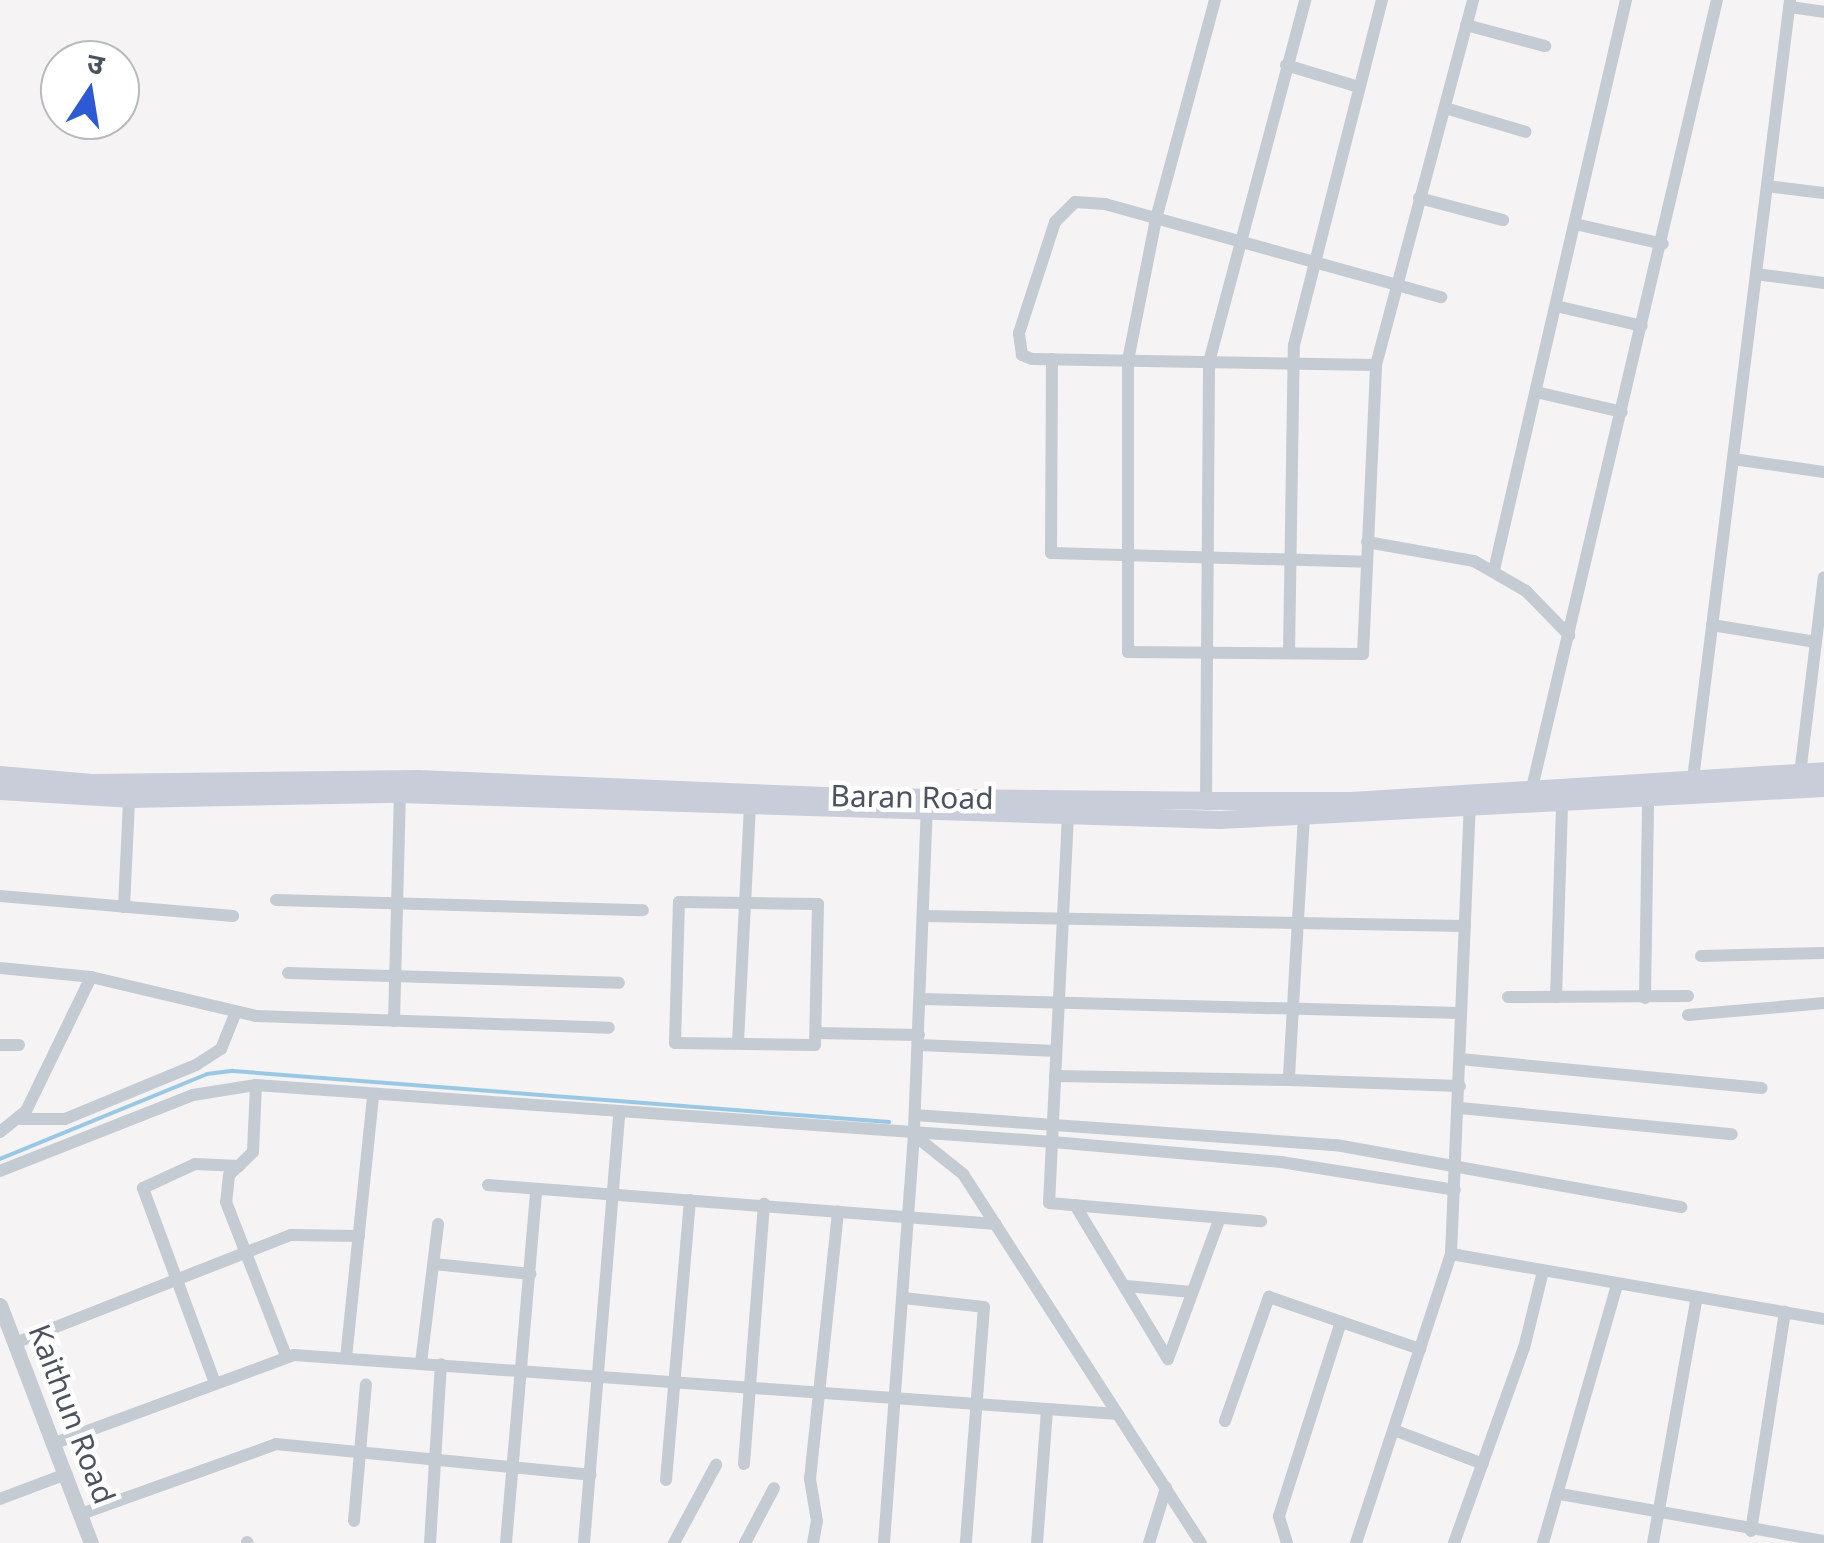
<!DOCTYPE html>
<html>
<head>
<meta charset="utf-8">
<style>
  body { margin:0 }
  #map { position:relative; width:1824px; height:1543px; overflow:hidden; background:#f5f3f3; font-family:"Noto Sans","Noto Sans Devanagari",sans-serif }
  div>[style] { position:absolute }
  .stream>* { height:4px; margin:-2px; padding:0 2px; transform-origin:2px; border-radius:2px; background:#99c8e5 }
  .minor>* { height:12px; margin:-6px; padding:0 6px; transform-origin:6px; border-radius:6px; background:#c5cbd2 }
  .tertiary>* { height:15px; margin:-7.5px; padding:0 7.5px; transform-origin:7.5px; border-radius:7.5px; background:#c5cbd2 }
  .secondary>* { height:18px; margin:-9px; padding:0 9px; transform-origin:9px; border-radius:9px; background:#c8cdd9 }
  span { translate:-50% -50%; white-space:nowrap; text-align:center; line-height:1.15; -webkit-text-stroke:9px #fff; paint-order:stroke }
  .street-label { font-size:30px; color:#4c535f }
  .north { position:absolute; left:40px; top:40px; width:100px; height:100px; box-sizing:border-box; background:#fff; border:2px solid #b7babf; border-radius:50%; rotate:12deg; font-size:28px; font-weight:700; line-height:40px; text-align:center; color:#4c535f }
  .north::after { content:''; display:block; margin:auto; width:35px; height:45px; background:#2d5ad4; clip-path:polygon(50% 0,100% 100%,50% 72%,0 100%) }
</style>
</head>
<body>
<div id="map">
  <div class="stream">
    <i style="left:0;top:1159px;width:224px;rotate:-22.3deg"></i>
    <i style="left:207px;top:1074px;width:26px;rotate:-7deg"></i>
    <i style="left:233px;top:1071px;width:658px;rotate:4.45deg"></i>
  </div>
  <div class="minor">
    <i style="left:1215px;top:0;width:227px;rotate:105.1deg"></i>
    <i style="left:1156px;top:219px;width:144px;rotate:101.2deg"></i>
    <i style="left:1128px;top:360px;width:292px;rotate:90deg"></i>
    <i style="left:1128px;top:652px;width:235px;rotate:0.5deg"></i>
    <i style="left:1363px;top:654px;width:289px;rotate:-87.4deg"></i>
    <i style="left:1376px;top:365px;width:378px;rotate:-75.1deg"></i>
    <i style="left:1790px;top:7px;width:34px;rotate:8deg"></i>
    <i style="left:1466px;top:25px;width:82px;rotate:14.9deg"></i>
    <i style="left:1286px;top:65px;width:76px;rotate:16.8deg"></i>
    <i style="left:1445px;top:108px;width:84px;rotate:16.5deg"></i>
    <i style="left:1767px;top:186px;width:57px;rotate:7deg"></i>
    <i style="left:1419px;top:198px;width:87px;rotate:14.7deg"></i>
    <i style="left:1575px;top:224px;width:90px;rotate:12.8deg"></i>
    <i style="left:1756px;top:274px;width:69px;rotate:7.5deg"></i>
    <i style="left:1556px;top:306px;width:88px;rotate:13.1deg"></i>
    <i style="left:1052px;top:359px;width:194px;rotate:90.3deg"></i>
    <i style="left:1051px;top:553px;width:315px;rotate:1.6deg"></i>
    <i style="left:1376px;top:365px;width:344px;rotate:-179deg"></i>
    <i style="left:1032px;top:359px;width:11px;rotate:-158deg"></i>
    <i style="left:1022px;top:355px;width:22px;rotate:-98deg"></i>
    <i style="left:1019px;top:333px;width:117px;rotate:-72deg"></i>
    <i style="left:1055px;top:222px;width:28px;rotate:-45deg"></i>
    <i style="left:1075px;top:202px;width:30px;rotate:4deg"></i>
    <i style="left:1105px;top:204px;width:349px;rotate:15.5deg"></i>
    <i style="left:1536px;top:392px;width:88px;rotate:13.1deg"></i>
    <i style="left:1733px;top:459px;width:92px;rotate:8.1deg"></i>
    <i style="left:1367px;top:542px;width:109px;rotate:10.1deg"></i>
    <i style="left:1474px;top:561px;width:60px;rotate:30deg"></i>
    <i style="left:1526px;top:591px;width:62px;rotate:45.7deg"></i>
    <i style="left:1494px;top:570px;width:585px;rotate:-76.96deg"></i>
    <i style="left:1712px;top:625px;width:105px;rotate:9.3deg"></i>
    <i style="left:1289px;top:653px;width:308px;rotate:-89.1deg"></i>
    <i style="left:1294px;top:345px;width:356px;rotate:-75.7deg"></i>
    <i style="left:1800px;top:774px;width:198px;rotate:-83.1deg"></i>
    <i style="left:1693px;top:779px;width:785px;rotate:-82.9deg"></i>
    <i style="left:1532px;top:788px;width:809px;rotate:-76.79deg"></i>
    <i style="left:1206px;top:801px;width:439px;rotate:-89.6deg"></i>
    <i style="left:1209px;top:362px;width:375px;rotate:-75.1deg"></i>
    <i style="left:927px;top:805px;width:330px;rotate:92.3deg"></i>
    <i style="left:914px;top:1135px;width:63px;rotate:38.5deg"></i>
    <i style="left:963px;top:1174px;width:439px;rotate:57.2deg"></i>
    <i style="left:1068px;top:815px;width:388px;rotate:92.8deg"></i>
    <i style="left:1049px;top:1203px;width:213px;rotate:4.9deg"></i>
    <i style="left:1304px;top:816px;width:264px;rotate:93.3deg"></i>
    <i style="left:1289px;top:1080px;width:171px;rotate:2deg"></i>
    <i style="left:0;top:896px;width:234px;rotate:4.9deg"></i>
    <i style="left:276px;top:900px;width:367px;rotate:1.6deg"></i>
    <i style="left:679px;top:902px;width:139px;rotate:0.8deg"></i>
    <i style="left:818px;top:904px;width:141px;rotate:91.2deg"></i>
    <i style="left:815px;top:1045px;width:140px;rotate:-179.2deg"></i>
    <i style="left:675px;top:1043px;width:141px;rotate:-88.4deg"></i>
    <i style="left:124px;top:907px;width:108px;rotate:-87.3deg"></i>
    <i style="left:924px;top:916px;width:541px;rotate:1.06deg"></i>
    <i style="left:1701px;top:956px;width:123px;rotate:-1.4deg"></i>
    <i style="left:0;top:968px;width:91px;rotate:5.6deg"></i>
    <i style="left:91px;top:977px;width:170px;rotate:13.3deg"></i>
    <i style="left:256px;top:1016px;width:353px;rotate:1.9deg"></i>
    <i style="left:288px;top:973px;width:331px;rotate:1.7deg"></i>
    <i style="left:1508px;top:997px;width:180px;rotate:-0.3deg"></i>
    <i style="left:1556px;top:997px;width:193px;rotate:-88.2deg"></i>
    <i style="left:1645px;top:998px;width:199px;rotate:-89.1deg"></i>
    <i style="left:921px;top:999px;width:539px;rotate:1.49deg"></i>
    <i style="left:1688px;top:1015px;width:137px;rotate:-5deg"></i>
    <i style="left:394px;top:1021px;width:227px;rotate:-88.5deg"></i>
    <i style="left:816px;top:1033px;width:103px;rotate:1.1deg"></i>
    <i style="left:738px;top:1042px;width:235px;rotate:-87.1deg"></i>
    <i style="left:0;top:1045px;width:19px"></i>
    <i style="left:919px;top:1045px;width:137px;rotate:2.5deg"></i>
    <i style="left:1460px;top:1059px;width:303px;rotate:5.5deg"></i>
    <i style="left:1055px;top:1076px;width:234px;rotate:1deg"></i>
    <i style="left:256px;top:1085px;width:67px;rotate:92.6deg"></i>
    <i style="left:253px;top:1152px;width:33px;rotate:136deg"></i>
    <i style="left:229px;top:1175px;width:27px;rotate:96deg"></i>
    <i style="left:226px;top:1202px;width:165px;rotate:68.7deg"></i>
    <i style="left:1460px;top:1108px;width:273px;rotate:5.5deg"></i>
    <i style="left:915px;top:1115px;width:422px;rotate:4.1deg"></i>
    <i style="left:1336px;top:1145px;width:351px;rotate:10.2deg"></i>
    <i style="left:21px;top:1119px;width:44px"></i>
    <i style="left:65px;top:1119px;width:142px;rotate:-22.4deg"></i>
    <i style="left:196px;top:1065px;width:30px;rotate:-33deg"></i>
    <i style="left:221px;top:1049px;width:38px;rotate:-68deg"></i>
    <i style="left:0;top:1132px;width:33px;rotate:-39deg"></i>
    <i style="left:26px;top:1111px;width:149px;rotate:-64.1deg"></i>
    <i style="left:0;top:1171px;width:207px;rotate:-21.5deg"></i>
    <i style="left:193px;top:1095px;width:64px;rotate:-9deg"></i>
    <i style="left:256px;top:1085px;width:799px;rotate:4.09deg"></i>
    <i style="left:1053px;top:1142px;width:229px;rotate:5deg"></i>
    <i style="left:1281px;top:1162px;width:176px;rotate:9.1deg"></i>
    <i style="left:488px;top:1185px;width:509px;rotate:4.39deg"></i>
    <i style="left:1075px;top:1205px;width:180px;rotate:58.9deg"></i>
    <i style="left:1168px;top:1359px;width:150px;rotate:-69.8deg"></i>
    <i style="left:1451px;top:1254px;width:379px;rotate:9.9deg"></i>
    <i style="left:434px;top:1264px;width:97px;rotate:5.9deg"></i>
    <i style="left:1126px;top:1286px;width:66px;rotate:5.2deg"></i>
    <i style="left:903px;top:1298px;width:81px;rotate:6.3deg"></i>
    <i style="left:984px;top:1307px;width:237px;rotate:94.4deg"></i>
    <i style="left:15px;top:1343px;width:296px;rotate:-21.4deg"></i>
    <i style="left:291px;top:1235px;width:68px;rotate:0.8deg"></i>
    <i style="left:346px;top:1358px;width:263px;rotate:-84.1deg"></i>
    <i style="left:421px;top:1363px;width:140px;rotate:-83deg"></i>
    <i style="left:215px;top:1383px;width:208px;rotate:-110.3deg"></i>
    <i style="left:143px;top:1188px;width:57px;rotate:-24.8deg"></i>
    <i style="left:195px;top:1164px;width:44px;rotate:2.6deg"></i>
    <i style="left:1225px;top:1421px;width:132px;rotate:-70.5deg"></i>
    <i style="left:1269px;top:1297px;width:160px;rotate:19deg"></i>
    <i style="left:1394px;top:1430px;width:95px;rotate:20.9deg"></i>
    <i style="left:55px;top:1443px;width:255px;rotate:-20.2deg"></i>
    <i style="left:294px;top:1355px;width:826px;rotate:4.1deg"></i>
    <i style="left:744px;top:1464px;width:261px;rotate:-85.6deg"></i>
    <i style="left:666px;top:1480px;width:281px;rotate:-85.1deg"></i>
    <i style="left:1560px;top:1494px;width:268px;rotate:10.1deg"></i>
    <i style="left:0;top:1499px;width:71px;rotate:-20.7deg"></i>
    <i style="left:81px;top:1514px;width:207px;rotate:-19.7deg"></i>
    <i style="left:276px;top:1444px;width:316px;rotate:5.6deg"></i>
    <i style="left:354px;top:1521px;width:137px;rotate:-85deg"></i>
    <i style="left:1751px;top:1531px;width:222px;rotate:-81.2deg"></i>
    <i style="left:247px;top:1542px;width:1px;rotate:45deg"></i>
    <i style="left:430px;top:1543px;width:179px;rotate:-86.5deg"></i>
    <i style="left:506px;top:1543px;width:354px;rotate:-85.1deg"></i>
    <i style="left:584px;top:1543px;width:429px;rotate:-85.3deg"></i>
    <i style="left:674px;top:1543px;width:89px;rotate:-61.7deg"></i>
    <i style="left:745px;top:1543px;width:62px;rotate:-62.2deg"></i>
    <i style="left:813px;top:1543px;width:22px;rotate:-80deg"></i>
    <i style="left:817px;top:1521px;width:43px;rotate:-99.5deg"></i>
    <i style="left:810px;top:1479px;width:269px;rotate:-84deg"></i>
    <i style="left:884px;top:1543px;width:409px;rotate:-85.8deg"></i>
    <i style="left:1037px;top:1543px;width:134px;rotate:-85.7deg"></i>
    <i style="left:1149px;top:1543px;width:58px;rotate:-72.8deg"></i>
    <i style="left:1287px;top:1543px;width:28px;rotate:-107deg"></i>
    <i style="left:1279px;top:1516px;width:204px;rotate:-72.3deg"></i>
    <i style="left:1356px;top:1543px;width:304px;rotate:-71.8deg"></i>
    <i style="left:1451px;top:1254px;width:445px;rotate:-87.6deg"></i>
    <i style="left:1454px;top:1543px;width:207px;rotate:-70.3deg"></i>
    <i style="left:1524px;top:1348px;width:79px;rotate:-76.1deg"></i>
    <i style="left:1543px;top:1543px;width:268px;rotate:-74deg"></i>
    <i style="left:1653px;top:1543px;width:250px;rotate:-79.9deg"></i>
  </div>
  <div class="tertiary">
    <i style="left:0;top:1305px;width:255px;rotate:69.1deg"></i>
  </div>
  <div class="secondary">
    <i style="left:0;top:775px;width:92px;rotate:5deg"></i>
    <i style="left:92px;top:783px;width:326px;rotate:-0.7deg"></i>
    <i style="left:418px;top:779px;width:426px;rotate:2.4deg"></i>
    <i style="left:844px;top:797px;width:362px;rotate:0.6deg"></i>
    <i style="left:1206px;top:801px;width:146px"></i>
    <i style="left:1352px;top:801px;width:473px;rotate:-3.6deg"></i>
    <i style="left:0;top:791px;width:129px;rotate:3.5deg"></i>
    <i style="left:129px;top:799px;width:271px;rotate:-1.1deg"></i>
    <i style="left:400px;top:794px;width:821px;rotate:1.81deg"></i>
    <i style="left:1221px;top:820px;width:604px;rotate:-3.04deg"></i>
  </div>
  <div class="street-label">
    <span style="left:912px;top:797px;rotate:1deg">Baran Road</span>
    <span style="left:72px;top:1414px;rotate:69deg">Kaithun Road</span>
  </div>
  <div class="north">उ</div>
</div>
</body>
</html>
